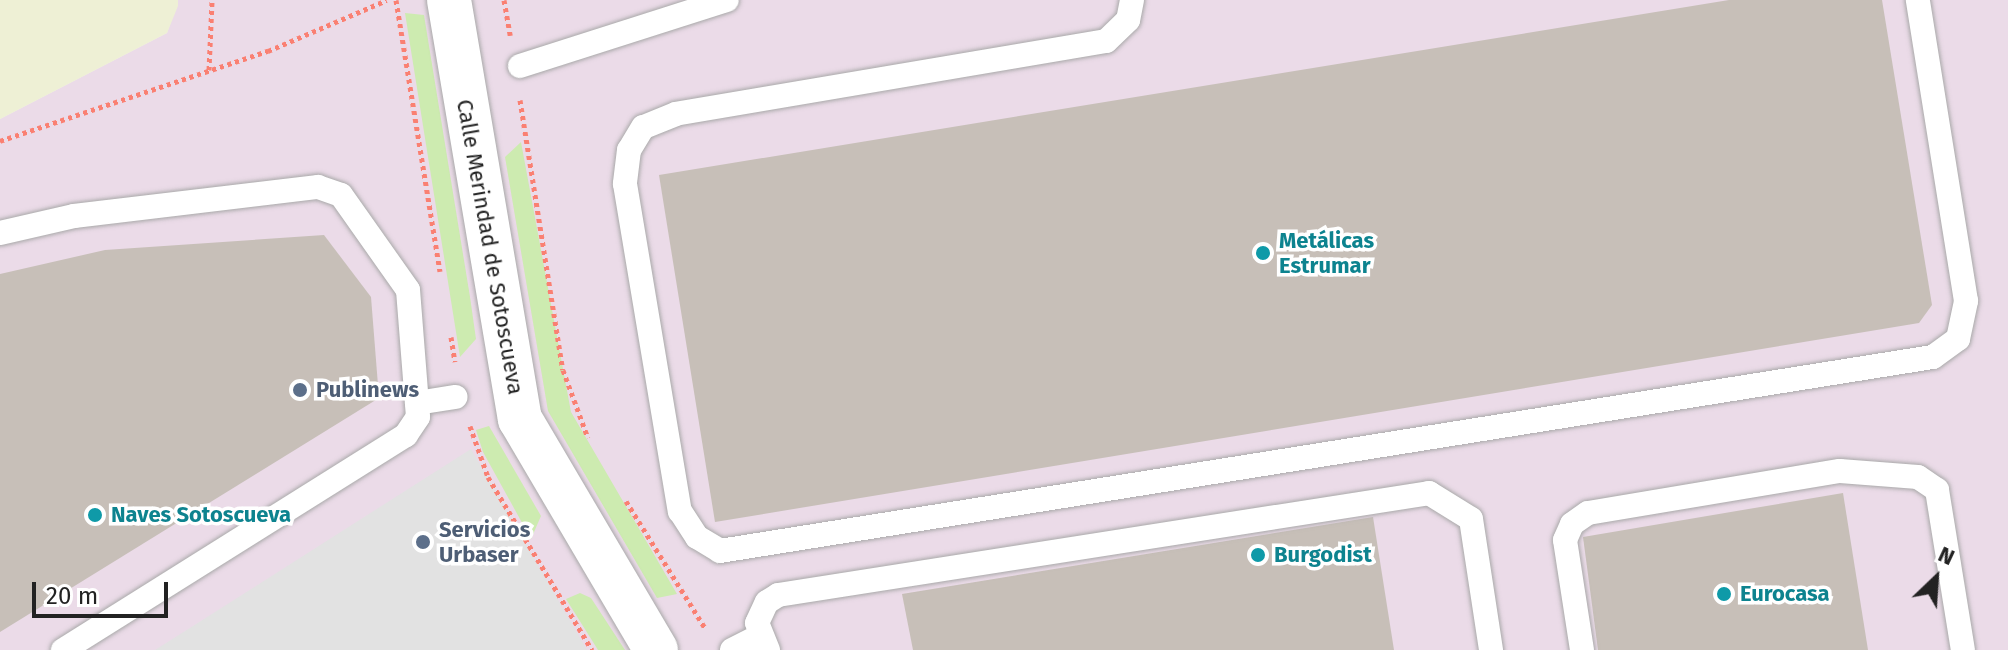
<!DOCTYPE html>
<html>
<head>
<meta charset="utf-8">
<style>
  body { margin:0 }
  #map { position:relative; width:2008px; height:650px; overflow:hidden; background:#f2efe9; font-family:"Fira Sans",sans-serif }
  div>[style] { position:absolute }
  .industrial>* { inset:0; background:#ebdbe8 }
  .farmland>* { inset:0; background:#eef0d5 }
  .grass>* { inset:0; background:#cdebb0 }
  .parking>* { inset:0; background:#e2e2e2 }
  .building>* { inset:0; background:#c7bfb8 }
  .path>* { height:5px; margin-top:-2.5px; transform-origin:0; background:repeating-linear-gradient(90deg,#fa8072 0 4px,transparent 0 8px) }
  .roads { filter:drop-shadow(0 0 2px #a9a9a9) drop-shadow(0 0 2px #a9a9a9) }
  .service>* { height:24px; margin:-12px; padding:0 12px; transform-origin:12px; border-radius:12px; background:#fff }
  .minor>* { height:44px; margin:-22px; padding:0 22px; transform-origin:22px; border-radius:22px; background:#fff }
  .dots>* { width:22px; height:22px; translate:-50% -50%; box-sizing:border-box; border:4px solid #fff; border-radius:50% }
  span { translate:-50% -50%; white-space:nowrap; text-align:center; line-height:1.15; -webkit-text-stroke:7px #fff; paint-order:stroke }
  .culture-label { font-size:22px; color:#0d838f; font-weight:700 }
  .left { translate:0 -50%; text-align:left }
  .street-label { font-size:22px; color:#222 }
  .service-label { font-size:22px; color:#4e5e75; font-weight:700 }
  .north { position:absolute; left:1896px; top:538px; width:80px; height:80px; -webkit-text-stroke:6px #fff; paint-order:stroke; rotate:25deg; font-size:22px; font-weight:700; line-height:32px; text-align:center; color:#222 }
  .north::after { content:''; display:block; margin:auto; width:28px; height:36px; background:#222; clip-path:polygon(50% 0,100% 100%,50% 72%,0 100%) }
  .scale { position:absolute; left:32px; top:582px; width:136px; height:36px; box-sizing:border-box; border:4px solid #222; border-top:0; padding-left:10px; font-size:24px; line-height:28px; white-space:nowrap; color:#222; -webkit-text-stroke:6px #fff; paint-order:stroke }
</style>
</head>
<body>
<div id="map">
  <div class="industrial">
    <i style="clip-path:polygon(178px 0,2008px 0,2008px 650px,0 650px,0 119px,167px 33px)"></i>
  </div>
  <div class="farmland">
    <i style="clip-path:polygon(0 0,178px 0,178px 6px,167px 33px,0 119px)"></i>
  </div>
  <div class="grass">
    <i style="clip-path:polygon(405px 13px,424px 15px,470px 297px,476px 339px,460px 357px)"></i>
    <i style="clip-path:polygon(521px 142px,571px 412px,677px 594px,657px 598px,548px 411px,505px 157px)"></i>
    <i style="clip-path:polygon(489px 426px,541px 516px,531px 539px,483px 452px,476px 430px)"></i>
    <i style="clip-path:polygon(580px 593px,591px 598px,625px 650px,598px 650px,566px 599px)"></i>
  </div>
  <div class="parking">
    <i style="clip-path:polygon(471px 449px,587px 650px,155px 650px,193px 626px)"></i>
  </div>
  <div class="building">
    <i style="clip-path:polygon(1729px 0,1882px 0,1932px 305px,1919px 323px,715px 522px,659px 175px)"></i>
    <i style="clip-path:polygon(324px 235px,371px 297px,379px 398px,0 632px,0 274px,105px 250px)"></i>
    <i style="clip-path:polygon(1843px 493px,1868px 650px,1598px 650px,1583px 537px)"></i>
    <i style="clip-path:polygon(1373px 517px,1394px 650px,913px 650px,902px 594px)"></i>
  </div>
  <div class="path">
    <i style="left:396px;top:0;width:275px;rotate:80.8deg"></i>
    <i style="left:504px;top:0;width:36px;rotate:80deg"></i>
    <i style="left:209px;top:70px;width:70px;rotate:-87.5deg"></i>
    <i style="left:520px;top:100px;width:273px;rotate:81deg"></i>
    <i style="left:563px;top:370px;width:72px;rotate:69.8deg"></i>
    <i style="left:0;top:141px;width:283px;rotate:-18.6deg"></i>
    <i style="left:268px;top:51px;width:129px;rotate:-23.2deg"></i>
    <i style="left:451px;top:337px;width:25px;rotate:81deg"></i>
    <i style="left:470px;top:426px;width:54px;rotate:70.6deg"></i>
    <i style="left:488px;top:477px;width:202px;rotate:59deg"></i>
    <i style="left:626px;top:501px;width:150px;rotate:58.1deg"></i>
  </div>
  <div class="roads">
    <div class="service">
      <i style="left:1132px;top:0;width:20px;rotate:101deg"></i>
      <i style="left:1128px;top:20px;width:30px;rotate:136deg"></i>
      <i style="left:1106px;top:41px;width:436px;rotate:170.4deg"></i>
      <i style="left:676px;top:114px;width:35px;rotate:158deg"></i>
      <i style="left:643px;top:127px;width:27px;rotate:121deg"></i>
      <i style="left:629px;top:150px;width:34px;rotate:97deg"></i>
      <i style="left:625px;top:184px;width:332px;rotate:80.5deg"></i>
      <i style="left:680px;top:511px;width:31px;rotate:57deg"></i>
      <i style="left:697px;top:537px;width:27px;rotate:31deg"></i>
      <i style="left:720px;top:551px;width:1228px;rotate:-9.09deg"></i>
      <i style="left:1933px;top:357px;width:31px;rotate:-36deg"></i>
      <i style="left:1958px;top:339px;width:39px;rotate:-78deg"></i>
      <i style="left:1966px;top:301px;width:305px;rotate:-99.1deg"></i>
      <i style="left:520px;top:66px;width:217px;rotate:-17.7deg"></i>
      <i style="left:0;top:233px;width:76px;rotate:-12.9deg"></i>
      <i style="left:74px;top:216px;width:246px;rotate:-6.8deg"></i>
      <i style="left:318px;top:187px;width:24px;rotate:19deg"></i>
      <i style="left:341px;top:195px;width:116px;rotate:54.8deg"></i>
      <i style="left:408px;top:290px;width:127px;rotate:85.5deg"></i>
      <i style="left:418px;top:417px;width:22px;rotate:124deg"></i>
      <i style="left:406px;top:435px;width:405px;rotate:147.9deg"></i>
      <i style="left:417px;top:403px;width:39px;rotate:-9deg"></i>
      <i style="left:732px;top:650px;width:30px;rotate:-27deg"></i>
      <i style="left:768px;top:650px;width:29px;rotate:-112deg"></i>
      <i style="left:757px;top:623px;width:23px;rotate:-65deg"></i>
      <i style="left:767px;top:602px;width:13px;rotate:-32deg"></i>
      <i style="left:778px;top:595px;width:659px;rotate:-8.9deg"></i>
      <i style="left:1429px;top:493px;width:49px;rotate:31.8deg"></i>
      <i style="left:1471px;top:519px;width:133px;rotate:81.3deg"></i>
      <i style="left:1582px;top:650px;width:111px;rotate:-98.8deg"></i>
      <i style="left:1565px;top:540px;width:17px;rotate:-66deg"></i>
      <i style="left:1572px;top:524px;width:19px;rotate:-35deg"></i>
      <i style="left:1588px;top:513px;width:255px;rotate:-9.5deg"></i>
      <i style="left:1840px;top:471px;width:78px;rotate:4.4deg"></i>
      <i style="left:1918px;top:477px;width:23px;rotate:34deg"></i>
      <i style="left:1937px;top:490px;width:162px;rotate:80.8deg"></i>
    </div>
    <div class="minor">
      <i style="left:449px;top:0;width:425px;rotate:80.4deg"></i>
      <i style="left:520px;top:419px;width:268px;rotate:59.5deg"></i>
    </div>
  </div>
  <div class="dots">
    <i style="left:1263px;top:253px;background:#0f9aa8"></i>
    <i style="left:300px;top:390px;background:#5c6f8a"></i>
    <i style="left:95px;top:515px;background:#0f9aa8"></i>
    <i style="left:423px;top:542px;background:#5c6f8a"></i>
    <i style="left:1258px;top:555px;background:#0f9aa8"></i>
    <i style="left:1724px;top:594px;background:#0f9aa8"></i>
  </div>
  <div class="culture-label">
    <span class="left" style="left:1279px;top:253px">Metálicas<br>Estrumar</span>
    <span class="left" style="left:111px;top:515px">Naves Sotoscueva</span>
    <span class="left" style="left:1274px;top:555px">Burgodist</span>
    <span class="left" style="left:1740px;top:594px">Eurocasa</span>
  </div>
  <div class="street-label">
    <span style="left:490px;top:247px;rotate:80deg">Calle Merindad de Sotoscueva</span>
  </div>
  <div class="service-label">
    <span class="left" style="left:316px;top:390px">Publinews</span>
    <span class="left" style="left:439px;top:542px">Servicios<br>Urbaser</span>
  </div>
  <div class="north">N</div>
  <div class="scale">20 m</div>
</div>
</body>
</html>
